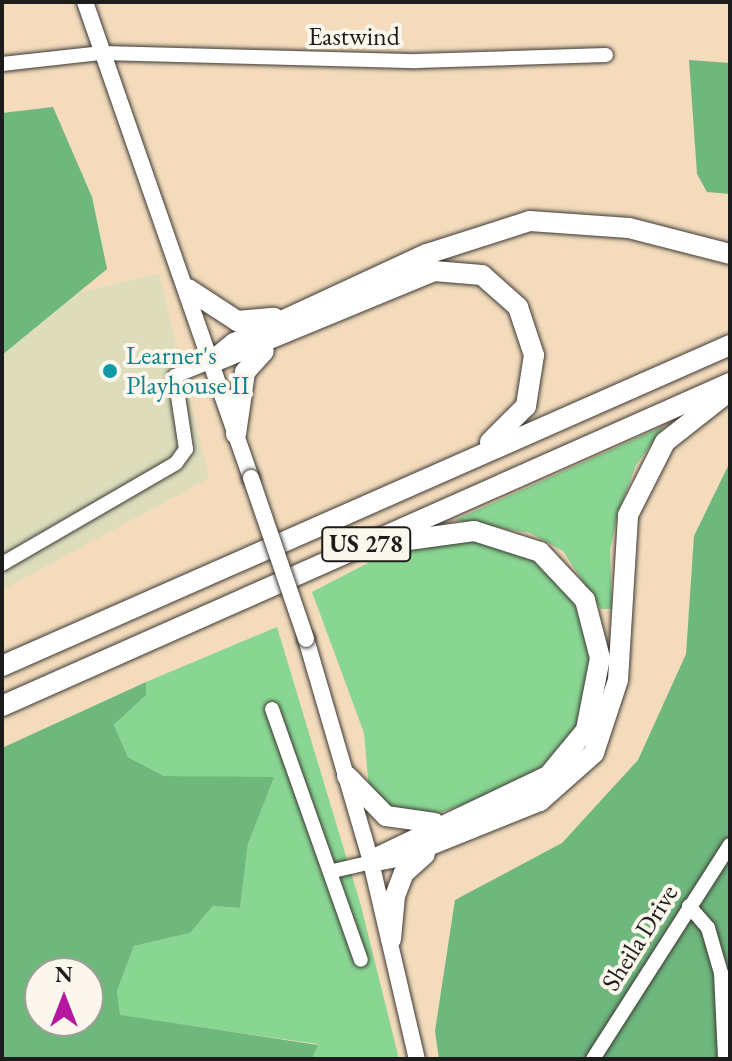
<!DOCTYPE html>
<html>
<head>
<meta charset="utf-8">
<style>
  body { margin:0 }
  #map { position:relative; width:732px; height:1061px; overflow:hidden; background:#f3dbbc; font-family:"EB Garamond",serif }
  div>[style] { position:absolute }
  .built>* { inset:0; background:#ddddbc }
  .green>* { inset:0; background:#89d693 }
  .forest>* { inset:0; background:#6eb77d }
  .roads { filter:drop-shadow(0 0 2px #3c3934) drop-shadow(0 0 2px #3c3934) }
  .minor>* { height:14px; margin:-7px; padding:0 7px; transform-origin:7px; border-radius:7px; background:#fff }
  .major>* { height:16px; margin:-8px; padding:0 8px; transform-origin:8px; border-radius:8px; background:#fff }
  .highway>* { height:20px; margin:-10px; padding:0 10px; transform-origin:10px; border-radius:10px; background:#fff }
  .bridges { filter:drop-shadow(0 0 2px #3c3934) drop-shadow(0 0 2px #3c3934) }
  .major-bridge>* { height:16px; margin:-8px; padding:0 8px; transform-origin:8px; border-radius:8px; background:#fff }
  .dots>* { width:22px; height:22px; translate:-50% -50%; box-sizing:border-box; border:4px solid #fbf7ec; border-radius:50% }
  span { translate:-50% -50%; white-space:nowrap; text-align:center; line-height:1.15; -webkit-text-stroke:8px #fbf7ec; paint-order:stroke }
  .shield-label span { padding:2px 6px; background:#fbf7ec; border:2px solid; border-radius:6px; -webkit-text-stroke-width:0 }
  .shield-label { font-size:24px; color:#1c1c1c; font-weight:700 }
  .street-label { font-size:26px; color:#1c1c1c }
  .culture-label { font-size:26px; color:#0d838f }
  .left { translate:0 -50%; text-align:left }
  .frame { position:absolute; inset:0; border:4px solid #1c1c1c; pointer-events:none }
  .north { position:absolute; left:24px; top:957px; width:80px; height:80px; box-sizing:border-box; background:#fbf7ec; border:2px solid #a29f99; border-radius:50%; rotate:0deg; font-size:22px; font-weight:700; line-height:32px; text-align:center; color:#1c1c1c }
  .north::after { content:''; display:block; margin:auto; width:28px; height:36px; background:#b5179e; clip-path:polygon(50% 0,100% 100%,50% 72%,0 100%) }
</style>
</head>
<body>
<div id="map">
  <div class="built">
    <i style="clip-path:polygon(159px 274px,209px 478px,2px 590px,2px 310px)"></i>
  </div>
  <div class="green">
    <i style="clip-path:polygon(664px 426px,636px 465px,618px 513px,610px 550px,612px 609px,601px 609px,563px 551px,530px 533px,455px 520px)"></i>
    <i style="clip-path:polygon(454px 537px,504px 542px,549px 566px,589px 628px,592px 674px,583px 714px,561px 754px,506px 791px,423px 818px,400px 813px,369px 790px,364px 733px,312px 592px,391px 551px)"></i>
    <i style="clip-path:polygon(277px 627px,361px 906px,399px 1059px,312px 1059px,318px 1044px,120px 1016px,117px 991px,134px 946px,190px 933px,213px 906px,240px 908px,248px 844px,273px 778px,164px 776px,128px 757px,114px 725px,145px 696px,146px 682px)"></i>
  </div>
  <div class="forest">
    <i style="clip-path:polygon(689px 60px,730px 63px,730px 194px,707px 192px,697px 174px)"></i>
    <i style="clip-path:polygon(53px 107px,92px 197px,107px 269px,2px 355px,2px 113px)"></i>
    <i style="clip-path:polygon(730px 462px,730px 1059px,439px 1059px,435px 1031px,455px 900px,562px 843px,638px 760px,686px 654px,694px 536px)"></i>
    <i style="clip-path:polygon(evenodd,146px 682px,146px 695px,114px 725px,128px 757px,164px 776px,274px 777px,248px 844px,240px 908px,213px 906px,190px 933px,134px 946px,117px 991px,120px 1015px,318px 1045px,312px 1059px,2px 1059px,2px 748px,146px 682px,40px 973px,88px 973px,88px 1021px,40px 1021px,40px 973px)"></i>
  </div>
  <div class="roads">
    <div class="minor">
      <i style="left:2px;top:64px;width:101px;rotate:-6.3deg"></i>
      <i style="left:102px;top:53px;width:315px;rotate:1.5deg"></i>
      <i style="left:417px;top:61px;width:189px;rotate:-1.8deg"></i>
      <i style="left:2px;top:564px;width:201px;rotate:-30.1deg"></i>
      <i style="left:176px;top:463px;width:17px;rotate:-54deg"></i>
      <i style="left:186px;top:449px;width:74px;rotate:-98.6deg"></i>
      <i style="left:175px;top:376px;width:40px;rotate:-22deg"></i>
      <i style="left:272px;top:709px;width:266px;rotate:70.5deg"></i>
      <i style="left:333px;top:871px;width:39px;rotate:-13deg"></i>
      <i style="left:689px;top:906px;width:29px;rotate:49deg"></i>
      <i style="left:708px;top:928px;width:47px;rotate:73.9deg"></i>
      <i style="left:721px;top:973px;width:86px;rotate:87.3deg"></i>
      <i style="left:593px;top:1059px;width:254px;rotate:-57.4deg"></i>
    </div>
    <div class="major">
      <i style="left:85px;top:2px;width:504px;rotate:70.77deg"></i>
      <i style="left:306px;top:639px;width:232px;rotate:73.7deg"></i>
      <i style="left:371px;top:862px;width:202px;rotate:76.9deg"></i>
    </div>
    <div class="highway">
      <i style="left:188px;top:289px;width:59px;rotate:33.1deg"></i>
      <i style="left:237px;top:321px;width:37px;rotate:-5deg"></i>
      <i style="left:212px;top:361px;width:28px;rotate:-39deg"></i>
      <i style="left:234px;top:343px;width:213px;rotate:-24.8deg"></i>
      <i style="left:427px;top:254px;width:108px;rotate:-17.8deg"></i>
      <i style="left:530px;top:221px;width:99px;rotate:4deg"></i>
      <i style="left:629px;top:228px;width:104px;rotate:14.4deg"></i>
      <i style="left:216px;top:361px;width:236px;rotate:-22.4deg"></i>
      <i style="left:434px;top:271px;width:48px;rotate:4.8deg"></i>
      <i style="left:482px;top:275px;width:48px;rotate:41.6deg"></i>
      <i style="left:518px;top:307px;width:51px;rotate:71.6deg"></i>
      <i style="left:534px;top:355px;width:52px;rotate:98.9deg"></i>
      <i style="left:526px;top:406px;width:51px;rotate:135deg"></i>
      <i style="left:236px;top:434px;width:63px;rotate:-81.7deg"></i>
      <i style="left:245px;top:372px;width:28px;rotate:-48deg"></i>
      <i style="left:2px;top:666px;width:796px;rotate:-23.79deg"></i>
      <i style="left:2px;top:706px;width:796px;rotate:-23.93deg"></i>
      <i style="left:347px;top:776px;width:56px;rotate:45.7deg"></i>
      <i style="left:386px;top:816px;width:49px;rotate:8.1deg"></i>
      <i style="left:378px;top:857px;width:188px;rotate:-25.5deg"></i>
      <i style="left:548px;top:776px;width:60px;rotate:-50.4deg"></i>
      <i style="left:586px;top:730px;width:73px;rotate:-79deg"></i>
      <i style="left:600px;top:658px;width:60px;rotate:-104.5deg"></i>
      <i style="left:585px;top:600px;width:66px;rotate:-133.2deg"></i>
      <i style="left:540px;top:552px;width:69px;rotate:-162.3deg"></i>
      <i style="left:474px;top:531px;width:81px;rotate:172.2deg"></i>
      <i style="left:371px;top:862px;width:33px;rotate:-11deg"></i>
      <i style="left:403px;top:856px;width:148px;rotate:-21.9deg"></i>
      <i style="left:540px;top:801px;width:72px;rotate:-41.6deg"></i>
      <i style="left:594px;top:753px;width:77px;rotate:-71.8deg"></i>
      <i style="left:618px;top:680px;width:165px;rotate:-86.5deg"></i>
      <i style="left:628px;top:515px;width:82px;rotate:-63.1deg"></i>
      <i style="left:665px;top:442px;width:78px;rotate:-38.2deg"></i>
      <i style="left:391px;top:939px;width:43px;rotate:-84.7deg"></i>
      <i style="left:395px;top:896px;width:25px;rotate:-69deg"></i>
      <i style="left:404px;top:873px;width:28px;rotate:-42deg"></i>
    </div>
  </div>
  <div class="bridges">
    <div class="major-bridge">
      <i style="left:251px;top:478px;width:170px;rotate:71.1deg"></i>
    </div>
  </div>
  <div class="dots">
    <i style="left:110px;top:371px;background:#0f9aa8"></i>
  </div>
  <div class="shield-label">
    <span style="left:366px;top:544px">US 278</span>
  </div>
  <div class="street-label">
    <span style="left:354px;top:37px">Eastwind</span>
    <span style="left:640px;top:938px;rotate:-58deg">Sheila Drive</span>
  </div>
  <div class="culture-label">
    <span class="left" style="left:126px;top:371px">Learner's<br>Playhouse II</span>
  </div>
  <div class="frame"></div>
  <div class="north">N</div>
</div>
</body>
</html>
